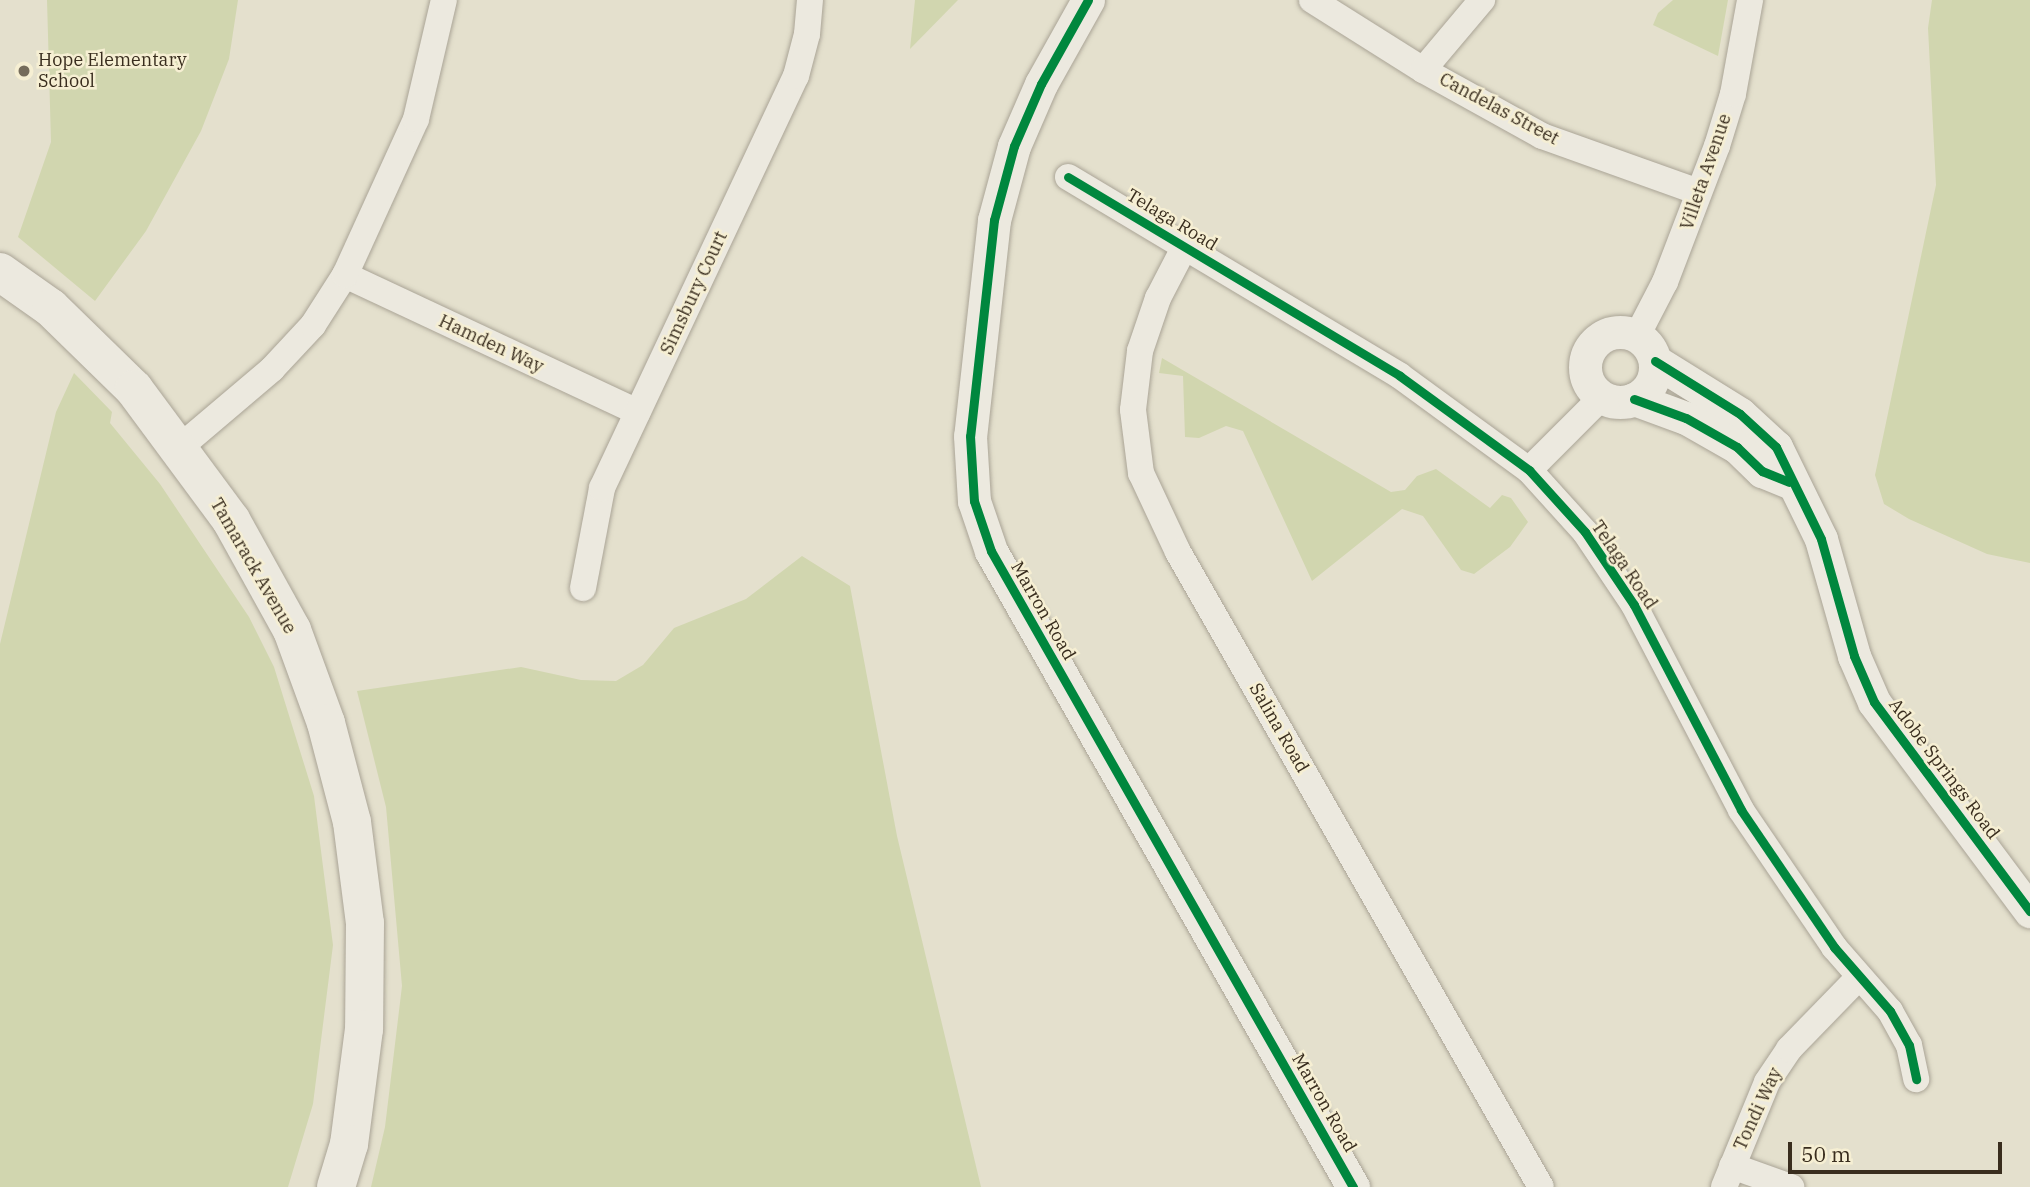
<!DOCTYPE html>
<html>
<head>
<meta charset="utf-8">
<style>
  body { margin:0 }
  #map { position:relative; width:2030px; height:1187px; overflow:hidden; background:#e4e0cd; font-family:"IBM Plex Serif",serif }
  div>[style] { position:absolute }
  .green>* { inset:0; background:#d1d6af }
  .roads { filter:drop-shadow(0 0 2px #aaa496) drop-shadow(0 0 2px #aaa496) }
  .minor>* { height:26px; margin:-13px; padding:0 13px; transform-origin:13px; border-radius:13px; background:#ece9df }
  .tertiary>* { height:33px; margin:-16.5px; padding:0 16.5px; transform-origin:16.5px; border-radius:16.5px; background:#ece9df }
  .tertiary>.ring { margin:-16.5px; padding:0; box-sizing:content-box; background:none; border:33px solid #ece9df; border-radius:50% }
  .secondary>* { height:38px; margin:-19px; padding:0 19px; transform-origin:19px; border-radius:19px; background:#ece9df }
  .cycleway>* { height:9px; margin:-4.5px; padding:0 4.5px; transform-origin:4.5px; border-radius:4.5px; background:#00873e }
  .dots>* { width:19px; height:19px; translate:-50% -50%; box-sizing:border-box; border:4px solid #f6efd3; border-radius:50% }
  span { translate:-50% -50%; white-space:nowrap; text-align:center; line-height:1.15; -webkit-text-stroke:5px #f6efd3; paint-order:stroke }
  .poi-label { font-size:18px; color:#392d1e }
  .left { translate:0 -50%; text-align:left }
  .street-label { font-size:18px; color:#392d1e }
  .scale { position:absolute; left:1788px; top:1142px; width:214px; height:32px; box-sizing:border-box; border:4px solid #392d1e; border-top:0; padding-left:9px; font-size:21px; line-height:24px; white-space:nowrap; color:#392d1e; -webkit-text-stroke:5px #f6efd3; paint-order:stroke }
</style>
</head>
<body>
<div id="map">
  <div class="green">
    <i style="clip-path:polygon(47px 0,238px 0,229px 59px,201px 131px,146px 231px,95px 301px,18px 237px,51px 142px)"></i>
    <i style="clip-path:polygon(915px 0,958px 0,910px 49px)"></i>
    <i style="clip-path:polygon(1673px 0,1728px 0,1718px 56px,1653px 25px,1658px 13px)"></i>
    <i style="clip-path:polygon(1932px 0,2030px 0,2030px 563px,1987px 554px,1909px 519px,1884px 504px,1875px 475px,1936px 185px,1928px 28px)"></i>
    <i style="clip-path:polygon(1162px 358px,1391px 492px,1405px 490px,1417px 476px,1436px 469px,1490px 508px,1502px 495px,1511px 498px,1528px 522px,1510px 547px,1474px 574px,1461px 570px,1423px 516px,1402px 509px,1312px 581px,1243px 431px,1226px 426px,1199px 438px,1185px 437px,1183px 376px,1159px 373px)"></i>
    <i style="clip-path:polygon(74px 373px,112px 412px,110px 423px,160px 484px,249px 617px,274px 667px,314px 796px,333px 945px,313px 1104px,288px 1187px,0 1187px,0 644px,56px 412px)"></i>
    <i style="clip-path:polygon(802px 556px,850px 586px,897px 836px,981px 1187px,371px 1187px,385px 1127px,402px 986px,386px 807px,357px 691px,521px 667px,581px 680px,616px 681px,643px 665px,674px 628px,746px 599px)"></i>
  </div>
  <div class="roads">
    <div class="minor">
      <i style="left:1312px;top:0;width:131px;rotate:32.2deg"></i>
      <i style="left:1423px;top:70px;width:136px;rotate:29deg"></i>
      <i style="left:1542px;top:136px;width:166px;rotate:19.7deg"></i>
      <i style="left:1423px;top:70px;width:92px;rotate:-49.9deg"></i>
      <i style="left:1068px;top:177px;width:387px;rotate:30.9deg"></i>
      <i style="left:1400px;top:376px;width:160px;rotate:36.1deg"></i>
      <i style="left:1529px;top:470px;width:84px;rotate:47.9deg"></i>
      <i style="left:1585px;top:532px;width:88px;rotate:56.1deg"></i>
      <i style="left:1634px;top:605px;width:231px;rotate:62.4deg"></i>
      <i style="left:1741px;top:810px;width:166px;rotate:55.8deg"></i>
      <i style="left:1834px;top:947px;width:85px;rotate:48.8deg"></i>
      <i style="left:1890px;top:1011px;width:39px;rotate:61deg"></i>
      <i style="left:1909px;top:1045px;width:35px;rotate:78deg"></i>
      <i style="left:1185px;top:246px;width:59px;rotate:117.4deg"></i>
      <i style="left:1158px;top:298px;width:56px;rotate:108.8deg"></i>
      <i style="left:1140px;top:351px;width:59px;rotate:96.8deg"></i>
      <i style="left:1133px;top:410px;width:64px;rotate:82.8deg"></i>
      <i style="left:1141px;top:473px;width:87px;rotate:64.9deg"></i>
      <i style="left:1178px;top:552px;width:731px;rotate:60.25deg"></i>
      <i style="left:345px;top:275px;width:323px;rotate:25.1deg"></i>
      <i style="left:1637px;top:336px;width:61px;rotate:-62.6deg"></i>
      <i style="left:1665px;top:282px;width:146px;rotate:-69.1deg"></i>
      <i style="left:1717px;top:146px;width:54px;rotate:-72.9deg"></i>
      <i style="left:1733px;top:94px;width:96px;rotate:-79.7deg"></i>
      <i style="left:179px;top:448px;width:122px;rotate:-40.3deg"></i>
      <i style="left:272px;top:369px;width:60px;rotate:-47deg"></i>
      <i style="left:313px;top:325px;width:59px;rotate:-57.4deg"></i>
      <i style="left:345px;top:275px;width:171px;rotate:-65.5deg"></i>
      <i style="left:416px;top:119px;width:122px;rotate:-76.8deg"></i>
      <i style="left:1529px;top:470px;width:103px;rotate:-45deg"></i>
      <i style="left:583px;top:588px;width:102px;rotate:-79.2deg"></i>
      <i style="left:602px;top:488px;width:455px;rotate:-64.8deg"></i>
      <i style="left:796px;top:76px;width:43px;rotate:-75.3deg"></i>
      <i style="left:807px;top:34px;width:34px;rotate:-85deg"></i>
      <i style="left:1732px;top:1166px;width:63px;rotate:19.6deg"></i>
      <i style="left:1724px;top:1187px;width:113px;rotate:-67.7deg"></i>
      <i style="left:1767px;top:1082px;width:40px;rotate:-56deg"></i>
      <i style="left:1789px;top:1049px;width:100px;rotate:-45.8deg"></i>
    </div>
    <div class="tertiary">
      <i style="left:1088px;top:0;width:96px;rotate:119.2deg"></i>
      <i style="left:1041px;top:84px;width:68px;rotate:113.5deg"></i>
      <i style="left:1014px;top:146px;width:77px;rotate:105.1deg"></i>
      <i style="left:994px;top:220px;width:217px;rotate:96.3deg"></i>
      <i style="left:970px;top:436px;width:65px;rotate:86.5deg"></i>
      <i style="left:974px;top:501px;width:53px;rotate:71.2deg"></i>
      <i style="left:991px;top:551px;width:732px;rotate:60.35deg"></i>
      <i class="ring" style="left:1585px;top:332px;width:37px;height:37px"></i>
      <i style="left:1655px;top:361px;width:100px;rotate:31.9deg"></i>
      <i style="left:1740px;top:414px;width:49px;rotate:42.5deg"></i>
      <i style="left:1776px;top:447px;width:102px;rotate:63.9deg"></i>
      <i style="left:1821px;top:539px;width:122px;rotate:74.2deg"></i>
      <i style="left:1854px;top:656px;width:50px;rotate:66.5deg"></i>
      <i style="left:1874px;top:702px;width:261px;rotate:53.3deg"></i>
      <i style="left:1634px;top:399px;width:55px;rotate:20.1deg"></i>
      <i style="left:1686px;top:418px;width:59px;rotate:29.6deg"></i>
      <i style="left:1737px;top:447px;width:35px;rotate:44deg"></i>
      <i style="left:1762px;top:471px;width:29px;rotate:22deg"></i>
    </div>
    <div class="secondary">
      <i style="left:0;top:272px;width:62px;rotate:35.2deg"></i>
      <i style="left:51px;top:308px;width:116px;rotate:44.3deg"></i>
      <i style="left:134px;top:389px;width:163px;rotate:53.5deg"></i>
      <i style="left:231px;top:520px;width:126px;rotate:61deg"></i>
      <i style="left:292px;top:630px;width:99px;rotate:69.9deg"></i>
      <i style="left:326px;top:723px;width:102px;rotate:75.3deg"></i>
      <i style="left:352px;top:822px;width:102px;rotate:82.7deg"></i>
      <i style="left:365px;top:923px;width:106px;rotate:90.5deg"></i>
      <i style="left:364px;top:1029px;width:116px;rotate:97.4deg"></i>
      <i style="left:349px;top:1144px;width:45px;rotate:106.8deg"></i>
    </div>
  </div>
  <div class="cycleway">
    <i style="left:1088px;top:0;width:96px;rotate:119.2deg"></i>
    <i style="left:1041px;top:84px;width:68px;rotate:113.5deg"></i>
    <i style="left:1014px;top:146px;width:77px;rotate:105.1deg"></i>
    <i style="left:994px;top:220px;width:217px;rotate:96.3deg"></i>
    <i style="left:970px;top:436px;width:65px;rotate:86.5deg"></i>
    <i style="left:974px;top:501px;width:53px;rotate:71.2deg"></i>
    <i style="left:991px;top:551px;width:732px;rotate:60.35deg"></i>
    <i style="left:1068px;top:177px;width:387px;rotate:30.9deg"></i>
    <i style="left:1400px;top:376px;width:160px;rotate:36.1deg"></i>
    <i style="left:1529px;top:470px;width:84px;rotate:47.9deg"></i>
    <i style="left:1585px;top:532px;width:88px;rotate:56.1deg"></i>
    <i style="left:1634px;top:605px;width:231px;rotate:62.4deg"></i>
    <i style="left:1741px;top:810px;width:166px;rotate:55.8deg"></i>
    <i style="left:1834px;top:947px;width:85px;rotate:48.8deg"></i>
    <i style="left:1890px;top:1011px;width:39px;rotate:61deg"></i>
    <i style="left:1909px;top:1045px;width:35px;rotate:78deg"></i>
    <i style="left:1655px;top:361px;width:100px;rotate:31.9deg"></i>
    <i style="left:1740px;top:414px;width:49px;rotate:42.5deg"></i>
    <i style="left:1776px;top:447px;width:102px;rotate:63.9deg"></i>
    <i style="left:1821px;top:539px;width:122px;rotate:74.2deg"></i>
    <i style="left:1854px;top:656px;width:50px;rotate:66.5deg"></i>
    <i style="left:1874px;top:702px;width:261px;rotate:53.3deg"></i>
    <i style="left:1634px;top:399px;width:55px;rotate:20.1deg"></i>
    <i style="left:1686px;top:418px;width:59px;rotate:29.6deg"></i>
    <i style="left:1737px;top:447px;width:35px;rotate:44deg"></i>
    <i style="left:1762px;top:471px;width:29px;rotate:22deg"></i>
  </div>
  <div class="dots">
    <i style="left:24px;top:71px;background:#756c5b"></i>
  </div>
  <div class="poi-label">
    <span class="left" style="left:38px;top:71px">Hope Elementary<br>School</span>
  </div>
  <div class="street-label">
    <span style="left:1499px;top:109px;rotate:28deg">Candelas Street</span>
    <span style="left:1706px;top:172px;rotate:-71deg">Villeta Avenue</span>
    <span style="left:1172px;top:220px;rotate:31deg">Telaga Road</span>
    <span style="left:694px;top:293px;rotate:-65deg">Simsbury Court</span>
    <span style="left:491px;top:344px;rotate:25deg">Hamden Way</span>
    <span style="left:1624px;top:565px;rotate:56deg">Telaga Road</span>
    <span style="left:253px;top:566px;rotate:60deg">Tamarack Avenue</span>
    <span style="left:1043px;top:611px;rotate:60deg">Marron Road</span>
    <span style="left:1279px;top:728px;rotate:60deg">Salina Road</span>
    <span style="left:1944px;top:769px;rotate:53deg">Adobe Springs Road</span>
    <span style="left:1324px;top:1103px;rotate:60deg">Marron Road</span>
    <span style="left:1758px;top:1109px;rotate:-65deg">Tondi Way</span>
  </div>
  <div class="scale">50 m</div>
</div>
</body>
</html>
